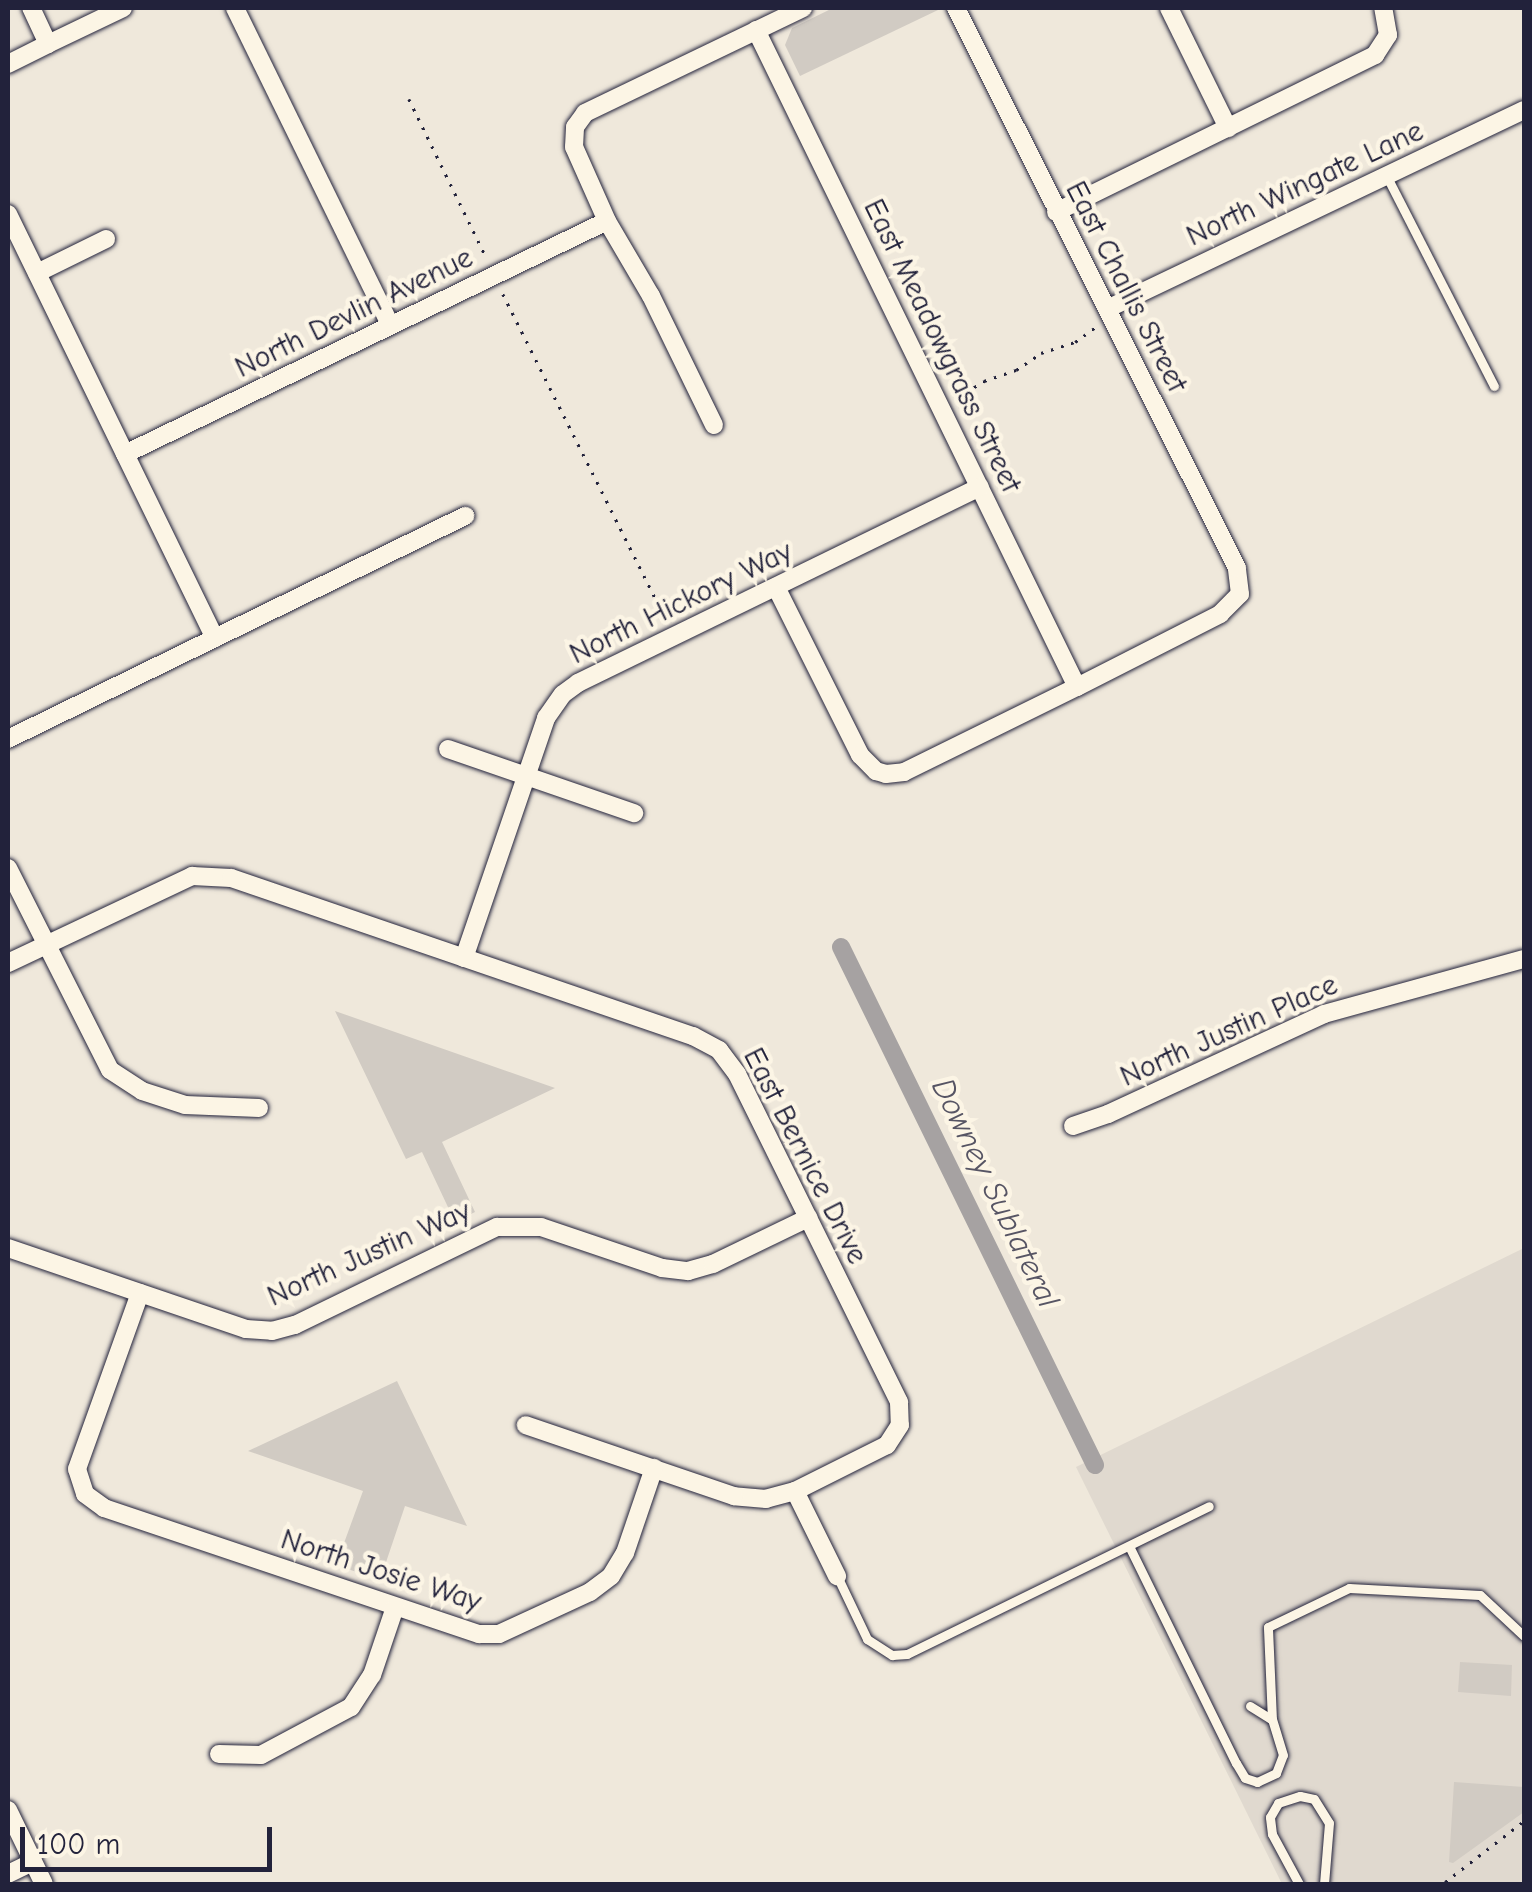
<!DOCTYPE html>
<html>
<head>
<meta charset="utf-8">
<style>
  body { margin:0 }
  #map { position:relative; width:1532px; height:1892px; overflow:hidden; background:#efe8db; font-family:"Comic Neue",sans-serif }
  div>[style] { position:absolute }
  .built>* { inset:0; background:#e0d9cf }
  .green>* { inset:0; background:#d1cbc3 }
  .canal>* { height:18px; margin:-9px; padding:0 9px; transform-origin:9px; border-radius:9px; background:#a6a2a2 }
  .path>* { height:2.5px; margin-top:-1.25px; transform-origin:0; background:repeating-linear-gradient(90deg,#22223b 0 2.5px,transparent 0 10.5px) }
  .roads { filter:drop-shadow(0 0 2px #22223b) drop-shadow(0 0 2px #22223b) }
  .lane>* { height:9px; margin:-4.5px; padding:0 4.5px; transform-origin:4.5px; border-radius:4.5px; background:#fcf5e5 }
  .street>* { height:18px; margin:-9px; padding:0 9px; transform-origin:9px; border-radius:9px; background:#fcf5e5 }
  span { translate:-50% -50%; white-space:nowrap; text-align:center; line-height:1.15; -webkit-text-stroke:9px #fcf5e5; paint-order:stroke }
  .street-label { font-size:30px; color:#22223b }
  .water-label { font-size:32px; color:#575564; font-style:italic }
  .frame { position:absolute; inset:0; border:10px solid #22223b; pointer-events:none }
  .scale { position:absolute; left:20px; top:1827px; width:252px; height:45px; box-sizing:border-box; border:5px solid #22223b; border-top:0; padding-left:12px; font-size:30px; line-height:35px; white-space:nowrap; color:#22223b; -webkit-text-stroke:8px #fcf5e5; paint-order:stroke }
</style>
</head>
<body>
<div id="map">
  <div class="built">
    <i style="clip-path:polygon(1524px 1248px,1524px 1884px,1282px 1884px,1076px 1467px)"></i>
  </div>
  <div class="green">
    <i style="clip-path:polygon(833px 8px,936px 8px,938px 10px,800px 76px,785px 45px,792px 28px)"></i>
    <i style="clip-path:polygon(335px 1011px,555px 1088px,442px 1142px,475px 1212px,455px 1222px,422px 1152px,406px 1159px)"></i>
    <i style="clip-path:polygon(397px 1381px,467px 1526px,405px 1506px,380px 1580px,336px 1565px,363px 1491px,248px 1451px)"></i>
    <i style="clip-path:polygon(1460px 1662px,1512px 1665px,1511px 1696px,1458px 1692px)"></i>
    <i style="clip-path:polygon(1454px 1782px,1524px 1787px,1524px 1812px,1453px 1863px,1449px 1862px)"></i>
  </div>
  <div class="canal">
    <i style="left:841px;top:947px;width:577px;rotate:63.88deg"></i>
  </div>
  <div class="path">
    <i style="left:409px;top:99px;width:178px;rotate:64deg"></i>
    <i style="left:503px;top:294px;width:367px;rotate:63.4deg"></i>
    <i style="left:956px;top:398px;width:33px;rotate:-31deg"></i>
    <i style="left:984px;top:381px;width:34px;rotate:-19deg"></i>
    <i style="left:1016px;top:370px;width:30px;rotate:-34deg"></i>
    <i style="left:1041px;top:353px;width:36px;rotate:-18deg"></i>
    <i style="left:1075px;top:342px;width:24px;rotate:-36deg"></i>
    <i style="left:1445px;top:1882px;width:100px;rotate:-37.7deg"></i>
  </div>
  <div class="roads">
    <div class="lane">
      <i style="left:1386px;top:175px;width:237px;rotate:62.9deg"></i>
      <i style="left:1129px;top:1546px;width:242px;rotate:63.8deg"></i>
      <i style="left:1236px;top:1763px;width:17px;rotate:59deg"></i>
      <i style="left:1245px;top:1778px;width:13px;rotate:18deg"></i>
      <i style="left:1257px;top:1782px;width:21px;rotate:-25deg"></i>
      <i style="left:1276px;top:1773px;width:19px;rotate:-69deg"></i>
      <i style="left:1283px;top:1755px;width:37px;rotate:-107deg"></i>
      <i style="left:1272px;top:1720px;width:93px;rotate:-92.5deg"></i>
      <i style="left:1268px;top:1627px;width:90px;rotate:-25.7deg"></i>
      <i style="left:1349px;top:1588px;width:131px;rotate:3.1deg"></i>
      <i style="left:1480px;top:1595px;width:60px;rotate:43deg"></i>
      <i style="left:837px;top:1576px;width:70px;rotate:64.5deg"></i>
      <i style="left:867px;top:1639px;width:30px;rotate:33deg"></i>
      <i style="left:892px;top:1655px;width:15px;rotate:-4deg"></i>
      <i style="left:907px;top:1654px;width:336px;rotate:-26.1deg"></i>
      <i style="left:1250px;top:1706px;width:26px;rotate:32deg"></i>
      <i style="left:1299px;top:1884px;width:57px;rotate:-118.4deg"></i>
      <i style="left:1272px;top:1834px;width:17px;rotate:-97deg"></i>
      <i style="left:1270px;top:1817px;width:16px;rotate:-60deg"></i>
      <i style="left:1278px;top:1803px;width:23px;rotate:-18deg"></i>
      <i style="left:1300px;top:1796px;width:14px;rotate:12deg"></i>
      <i style="left:1314px;top:1799px;width:28px;rotate:58deg"></i>
      <i style="left:1329px;top:1823px;width:61px;rotate:94.7deg"></i>
    </div>
    <div class="street">
      <i style="left:235px;top:8px;width:353px;rotate:63.9deg"></i>
      <i style="left:1169px;top:8px;width:134px;rotate:63.8deg"></i>
      <i style="left:756px;top:30px;width:731px;rotate:63.96deg"></i>
      <i style="left:48px;top:44px;width:83px;rotate:-25.6deg"></i>
      <i style="left:8px;top:64px;width:45px;rotate:-26.6deg"></i>
      <i style="left:48px;top:44px;width:40px;rotate:-115deg"></i>
      <i style="left:1056px;top:212px;width:356px;rotate:-26.2deg"></i>
      <i style="left:1375px;top:55px;width:24px;rotate:-57deg"></i>
      <i style="left:1388px;top:35px;width:27px;rotate:-100deg"></i>
      <i style="left:8px;top:214px;width:472px;rotate:64deg"></i>
      <i style="left:37px;top:273px;width:77px;rotate:-26.2deg"></i>
      <i style="left:1109px;top:308px;width:460px;rotate:-25.5deg"></i>
      <i style="left:714px;top:425px;width:144px;rotate:-116deg"></i>
      <i style="left:651px;top:296px;width:87px;rotate:-120.4deg"></i>
      <i style="left:607px;top:221px;width:81px;rotate:-114deg"></i>
      <i style="left:574px;top:147px;width:20px;rotate:-87deg"></i>
      <i style="left:575px;top:127px;width:17px;rotate:-54deg"></i>
      <i style="left:585px;top:113px;width:242px;rotate:-25.7deg"></i>
      <i style="left:125px;top:454px;width:535px;rotate:-25.8deg"></i>
      <i style="left:776px;top:587px;width:188px;rotate:63.4deg"></i>
      <i style="left:860px;top:755px;width:23px;rotate:45deg"></i>
      <i style="left:876px;top:771px;width:10px;rotate:17deg"></i>
      <i style="left:886px;top:774px;width:18px;rotate:-6deg"></i>
      <i style="left:904px;top:772px;width:193px;rotate:-26.2deg"></i>
      <i style="left:1077px;top:687px;width:161px;rotate:-27deg"></i>
      <i style="left:1220px;top:614px;width:28px;rotate:-45deg"></i>
      <i style="left:1240px;top:594px;width:26px;rotate:-97deg"></i>
      <i style="left:1237px;top:568px;width:627px;rotate:-116.65deg"></i>
      <i style="left:8px;top:739px;width:509px;rotate:-26.01deg"></i>
      <i style="left:448px;top:749px;width:197px;rotate:19deg"></i>
      <i style="left:8px;top:868px;width:226px;rotate:63.2deg"></i>
      <i style="left:110px;top:1070px;width:38px;rotate:33deg"></i>
      <i style="left:142px;top:1091px;width:45px;rotate:18deg"></i>
      <i style="left:185px;top:1105px;width:74px;rotate:2.3deg"></i>
      <i style="left:464px;top:958px;width:254px;rotate:-71.1deg"></i>
      <i style="left:546px;top:718px;width:29px;rotate:-55deg"></i>
      <i style="left:563px;top:694px;width:19px;rotate:-36deg"></i>
      <i style="left:578px;top:683px;width:447px;rotate:-26deg"></i>
      <i style="left:8px;top:963px;width:204px;rotate:-25.3deg"></i>
      <i style="left:192px;top:876px;width:39px;rotate:3deg"></i>
      <i style="left:231px;top:878px;width:488px;rotate:18.9deg"></i>
      <i style="left:693px;top:1036px;width:30px;rotate:28deg"></i>
      <i style="left:719px;top:1050px;width:30px;rotate:53deg"></i>
      <i style="left:737px;top:1074px;width:366px;rotate:63.7deg"></i>
      <i style="left:899px;top:1402px;width:23px;rotate:88deg"></i>
      <i style="left:900px;top:1425px;width:24px;rotate:123deg"></i>
      <i style="left:887px;top:1445px;width:103px;rotate:153.4deg"></i>
      <i style="left:795px;top:1491px;width:30px;rotate:165deg"></i>
      <i style="left:766px;top:1499px;width:32px;rotate:-175deg"></i>
      <i style="left:734px;top:1496px;width:220px;rotate:-161.2deg"></i>
      <i style="left:1073px;top:1126px;width:37px;rotate:-19deg"></i>
      <i style="left:1108px;top:1114px;width:238px;rotate:-24.8deg"></i>
      <i style="left:1324px;top:1014px;width:207px;rotate:-15.4deg"></i>
      <i style="left:8px;top:1248px;width:251px;rotate:18.8deg"></i>
      <i style="left:246px;top:1329px;width:26px;rotate:4deg"></i>
      <i style="left:272px;top:1331px;width:24px;rotate:-15deg"></i>
      <i style="left:295px;top:1325px;width:225px;rotate:-25.9deg"></i>
      <i style="left:497px;top:1227px;width:44px"></i>
      <i style="left:541px;top:1227px;width:128px;rotate:18.7deg"></i>
      <i style="left:662px;top:1268px;width:26px;rotate:7deg"></i>
      <i style="left:688px;top:1271px;width:26px;rotate:-16deg"></i>
      <i style="left:713px;top:1264px;width:106px;rotate:-25.8deg"></i>
      <i style="left:140px;top:1293px;width:187px;rotate:109.7deg"></i>
      <i style="left:77px;top:1469px;width:26px;rotate:72deg"></i>
      <i style="left:85px;top:1494px;width:24px;rotate:36deg"></i>
      <i style="left:104px;top:1508px;width:396px;rotate:18.6deg"></i>
      <i style="left:479px;top:1634px;width:20px"></i>
      <i style="left:499px;top:1634px;width:100px;rotate:-24.8deg"></i>
      <i style="left:590px;top:1592px;width:26px;rotate:-37deg"></i>
      <i style="left:611px;top:1576px;width:27px;rotate:-59deg"></i>
      <i style="left:625px;top:1553px;width:90px;rotate:-71.2deg"></i>
      <i style="left:795px;top:1491px;width:95px;rotate:63.7deg"></i>
      <i style="left:219px;top:1754px;width:42px;rotate:1.4deg"></i>
      <i style="left:261px;top:1755px;width:102px;rotate:-28.1deg"></i>
      <i style="left:351px;top:1707px;width:38px;rotate:-57deg"></i>
      <i style="left:372px;top:1675px;width:72px;rotate:-71.3deg"></i>
      <i style="left:8px;top:1810px;width:82px;rotate:64.1deg"></i>
      <i style="left:8px;top:1874px;width:28px;rotate:-26deg"></i>
    </div>
  </div>
  <div class="street-label">
    <span style="left:1305px;top:184px;rotate:-25deg">North Wingate Lane</span>
    <span style="left:1126px;top:287px;rotate:63deg">East Challis Street</span>
    <span style="left:354px;top:313px;rotate:-26deg">North Devlin Avenue</span>
    <span style="left:942px;top:346px;rotate:64deg">East Meadowgrass Street</span>
    <span style="left:681px;top:603px;rotate:-26deg">North Hickory Way</span>
    <span style="left:1229px;top:1031px;rotate:-24deg">North Justin Place</span>
    <span style="left:805px;top:1156px;rotate:63deg">East Bernice Drive</span>
    <span style="left:369px;top:1254px;rotate:-24deg">North Justin Way</span>
    <span style="left:381px;top:1571px;rotate:18deg">North Josie Way</span>
  </div>
  <div class="water-label">
    <span style="left:995px;top:1193px;rotate:64deg">Downey Sublateral</span>
  </div>
  <div class="frame"></div>
  <div class="scale">100 m</div>
</div>
</body>
</html>
